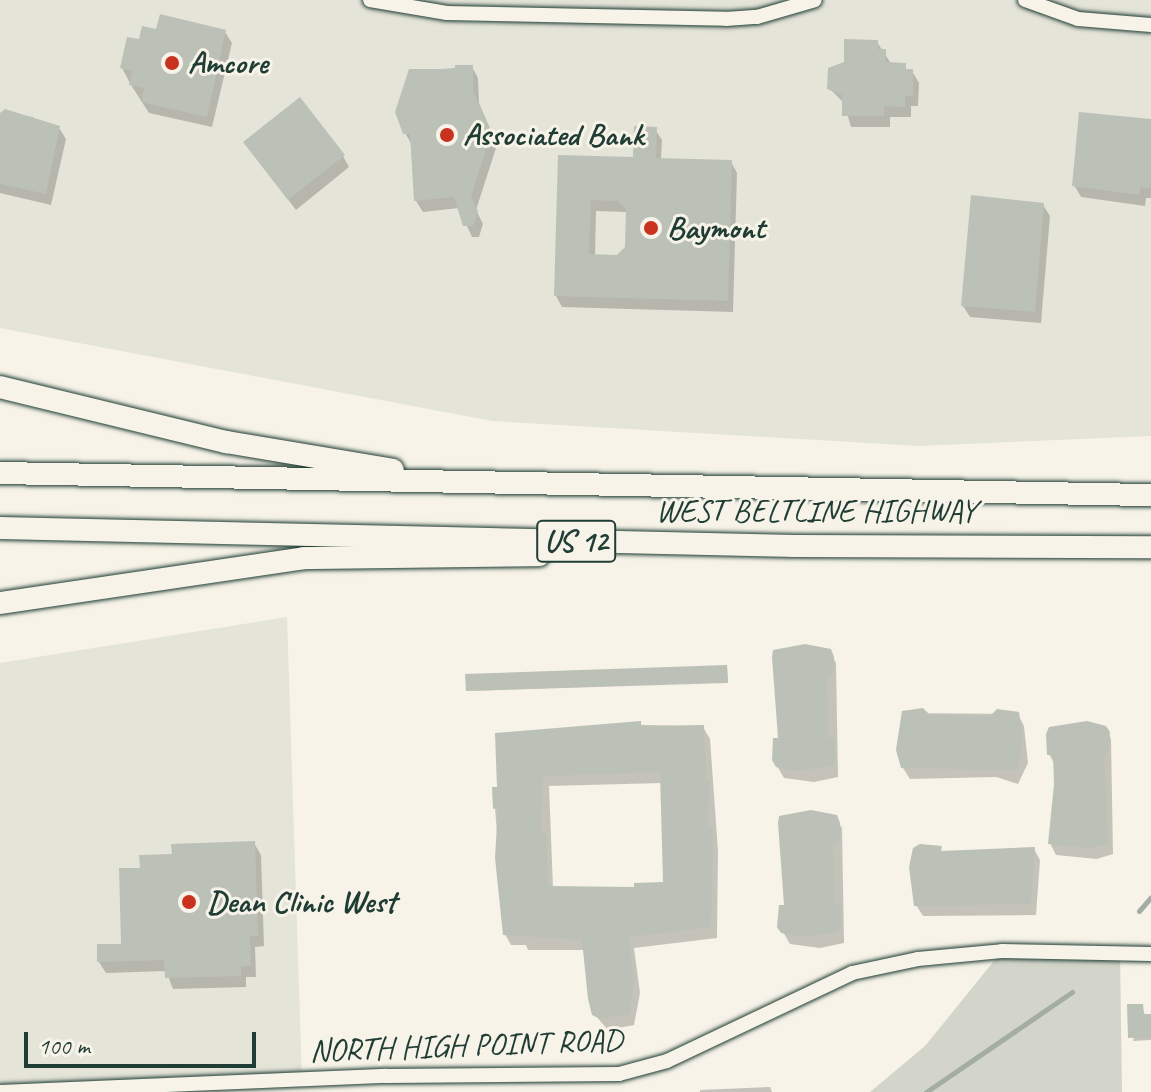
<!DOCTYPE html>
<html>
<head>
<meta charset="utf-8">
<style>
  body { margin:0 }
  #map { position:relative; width:1151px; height:1092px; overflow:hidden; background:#f7f3e8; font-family:Caveat,sans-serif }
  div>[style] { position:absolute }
  .built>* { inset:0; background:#e5e4d9 }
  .green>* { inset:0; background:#d3d5ca }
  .shadow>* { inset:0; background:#0003 }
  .stream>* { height:5px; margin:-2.5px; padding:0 2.5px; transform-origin:2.5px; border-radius:2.5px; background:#a4ada3 }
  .building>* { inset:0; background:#bbc1b6 }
  .roads { filter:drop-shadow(0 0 2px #1f3d34) drop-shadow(0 0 2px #1f3d34) }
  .minor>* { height:14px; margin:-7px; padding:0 7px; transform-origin:7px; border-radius:7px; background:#f7f3e8 }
  .highway>* { height:22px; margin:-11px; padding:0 11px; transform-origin:11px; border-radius:11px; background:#f7f3e8 }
  .dots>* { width:22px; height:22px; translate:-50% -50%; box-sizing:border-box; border:4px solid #f7f3e8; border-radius:50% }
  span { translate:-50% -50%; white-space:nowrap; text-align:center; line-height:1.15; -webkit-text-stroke:6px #f7f3e8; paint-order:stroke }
  .shield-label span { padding:2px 6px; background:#f7f3e8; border:2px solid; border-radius:6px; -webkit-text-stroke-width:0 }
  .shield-label { font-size:30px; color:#1f3d34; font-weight:700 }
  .poi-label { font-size:32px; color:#1f3d34; font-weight:700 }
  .left { translate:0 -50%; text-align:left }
  .street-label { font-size:32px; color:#1f3d34 }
  .scale { position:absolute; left:24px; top:1032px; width:232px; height:36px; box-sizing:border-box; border:4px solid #1f3d34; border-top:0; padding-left:10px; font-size:24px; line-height:28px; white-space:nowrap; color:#1f3d34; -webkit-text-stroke:6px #f7f3e8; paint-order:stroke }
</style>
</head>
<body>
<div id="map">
  <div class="built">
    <i style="clip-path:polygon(0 0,1151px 0,1151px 436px,919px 446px,492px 421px,0 328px)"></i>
    <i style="clip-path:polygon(287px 617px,302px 1080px,0 1092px,0 663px)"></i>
  </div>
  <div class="green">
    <i style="clip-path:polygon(1002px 951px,1120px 953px,1122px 1092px,870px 1092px,925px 1046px)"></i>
  </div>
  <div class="shadow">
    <i style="clip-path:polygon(158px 31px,225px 32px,232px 43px,212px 127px,149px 113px,131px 85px,122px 68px)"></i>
    <i style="clip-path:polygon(877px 42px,892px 65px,912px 71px,919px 83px,918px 106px,911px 106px,911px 117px,890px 117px,890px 127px,851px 127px,844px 103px,829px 88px,846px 63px)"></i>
    <i style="clip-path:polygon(472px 67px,478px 78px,479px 103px,497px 145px,476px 210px,483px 224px,479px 237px,472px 237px,459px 208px,423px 212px,416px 201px,412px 145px,405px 133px,411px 71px)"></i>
    <i style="clip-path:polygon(0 113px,33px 117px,36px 123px,59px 128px,66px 139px,51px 205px,0 193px)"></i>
    <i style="clip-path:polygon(1151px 121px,1151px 198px,1146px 198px,1145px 206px,1081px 197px,1074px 185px)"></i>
    <i style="clip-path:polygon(evenodd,655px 129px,662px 140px,661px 160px,731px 162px,737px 173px,733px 312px,562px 307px,556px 296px,560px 157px,635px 159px,655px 129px,596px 211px,626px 212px,627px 248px,618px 257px,595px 256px,596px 211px)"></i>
    <i style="clip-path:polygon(245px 143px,343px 156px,349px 167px,296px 210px)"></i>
    <i style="clip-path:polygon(1043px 205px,1050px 216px,1041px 323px,970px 317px,963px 306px)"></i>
    <i style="clip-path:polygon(829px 651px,836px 663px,838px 777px,814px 782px,784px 778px,777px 766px)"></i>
    <i style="clip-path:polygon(727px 668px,728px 683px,468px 691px,726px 667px)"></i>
    <i style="clip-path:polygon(904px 713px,1018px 714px,1024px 726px,1028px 763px,1018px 784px,996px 777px,910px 779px,903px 768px)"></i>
    <i style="clip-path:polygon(evenodd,621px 724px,703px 727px,710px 739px,718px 851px,717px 938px,634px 948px,640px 993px,634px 1025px,608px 1030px,594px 1014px,585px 950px,528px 950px,526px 945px,511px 945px,505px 934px,495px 808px,621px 724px,662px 783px,665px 884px,636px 889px,553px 888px,549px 786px,662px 783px)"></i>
    <i style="clip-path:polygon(1105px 727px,1111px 739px,1113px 854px,1097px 859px,1056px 855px,1050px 843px,1051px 818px,1056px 818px,1055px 765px,1049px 754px)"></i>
    <i style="clip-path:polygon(835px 817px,842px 828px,844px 943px,820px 948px,790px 944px,783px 932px)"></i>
    <i style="clip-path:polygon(254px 843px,261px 855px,264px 946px,255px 947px,256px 977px,246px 977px,246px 987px,173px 989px,166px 971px,106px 973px,99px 962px,123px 945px,142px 870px,174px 856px)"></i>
    <i style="clip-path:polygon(940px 848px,943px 853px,1034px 849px,1040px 860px,1036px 915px,923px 916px,916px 905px)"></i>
    <i style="clip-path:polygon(1142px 1006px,1145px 1016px,1151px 1016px,1151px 1040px,1133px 1041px)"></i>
    <i style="clip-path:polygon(770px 1087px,772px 1092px,700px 1092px,700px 1090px)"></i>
  </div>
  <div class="stream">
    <i style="left:1139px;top:911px;width:18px;rotate:-49deg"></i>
    <i style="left:926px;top:1092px;width:177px;rotate:-34.4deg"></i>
  </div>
  <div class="building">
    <i style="clip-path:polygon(160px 14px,226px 30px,207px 117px,141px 102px,144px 88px,129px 85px,132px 71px,120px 68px,127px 37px,139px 39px,142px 26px,156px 29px)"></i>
    <i style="clip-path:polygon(844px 39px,878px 40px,878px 49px,886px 49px,886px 62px,906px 63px,906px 69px,913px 69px,913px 96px,905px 96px,905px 107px,884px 106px,884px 116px,842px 116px,842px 95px,827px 89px,828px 68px,844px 62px)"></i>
    <i style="clip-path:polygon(455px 65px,473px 65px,473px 90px,491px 133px,471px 197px,478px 211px,473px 226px,463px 226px,454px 197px,414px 201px,410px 134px,403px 134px,395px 112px,409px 69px,455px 69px)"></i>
    <i style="clip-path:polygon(300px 97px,345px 155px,288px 200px,243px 142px)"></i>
    <i style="clip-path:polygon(5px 109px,60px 126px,46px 194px,0 184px,0 113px)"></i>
    <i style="clip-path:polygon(1079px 112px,1151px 119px,1151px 188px,1140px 187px,1139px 195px,1072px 186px)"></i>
    <i style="clip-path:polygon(evenodd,634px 126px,657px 127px,656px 158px,732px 160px,728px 301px,554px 296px,558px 155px,633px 157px,634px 126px,591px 200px,618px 201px,626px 209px,625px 247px,617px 255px,589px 254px,591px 200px)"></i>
    <i style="clip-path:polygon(971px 195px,1044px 203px,1035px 312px,961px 306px)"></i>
    <i style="clip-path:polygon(805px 644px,831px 649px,834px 657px,833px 676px,827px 676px,828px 738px,834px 737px,836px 758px,833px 766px,794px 771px,776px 767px,772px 760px,773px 738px,778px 738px,772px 657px,773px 650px)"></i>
    <i style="clip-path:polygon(727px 665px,728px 682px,466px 691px,465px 674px)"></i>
    <i style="clip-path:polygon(923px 708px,930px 715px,990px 716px,997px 709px,1019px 712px,1023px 738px,1018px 770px,901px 768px,896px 750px,902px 711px)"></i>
    <i style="clip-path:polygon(evenodd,641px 721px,641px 726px,704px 725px,706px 780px,710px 780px,707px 826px,712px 826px,713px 839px,711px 927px,629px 937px,634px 981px,629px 1014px,600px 1019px,592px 1015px,588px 999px,582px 940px,503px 935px,495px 858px,498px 808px,493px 809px,492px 787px,497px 787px,495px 733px,641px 721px,660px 772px,663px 882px,634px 883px,634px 887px,548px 886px,546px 833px,541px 833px,543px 776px,660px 772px)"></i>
    <i style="clip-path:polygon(1087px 721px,1106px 726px,1110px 732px,1108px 754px,1104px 754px,1108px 843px,1090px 848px,1048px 844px,1054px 784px,1053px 755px,1047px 755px,1046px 734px,1049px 727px)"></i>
    <i style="clip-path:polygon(811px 810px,837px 815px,840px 823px,839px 843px,833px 843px,834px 904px,840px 904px,842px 924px,838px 932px,800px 937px,781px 933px,777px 927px,779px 905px,784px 905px,778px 823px,779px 816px)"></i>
    <i style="clip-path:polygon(255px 841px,258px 936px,250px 936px,251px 966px,241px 966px,241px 976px,165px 978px,164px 960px,97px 962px,97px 944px,121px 944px,119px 868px,140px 868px,139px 855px,172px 854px,171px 844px)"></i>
    <i style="clip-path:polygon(920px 844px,942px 846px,941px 851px,1035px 847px,1031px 904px,914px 906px,909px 867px,913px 848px)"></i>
    <i style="clip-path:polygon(1127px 1004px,1143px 1004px,1144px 1014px,1151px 1014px,1151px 1037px,1128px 1038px)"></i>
  </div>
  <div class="roads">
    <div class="minor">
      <i style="left:370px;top:0;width:78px;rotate:9.6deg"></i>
      <i style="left:447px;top:13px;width:279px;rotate:1.2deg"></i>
      <i style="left:726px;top:19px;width:31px;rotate:-4deg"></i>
      <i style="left:757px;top:17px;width:60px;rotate:-16.3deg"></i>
      <i style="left:1025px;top:0;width:56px;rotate:19.7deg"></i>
      <i style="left:1078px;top:19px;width:73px;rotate:4.7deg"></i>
      <i style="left:0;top:1092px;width:387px;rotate:-2.4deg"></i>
      <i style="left:387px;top:1076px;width:232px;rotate:-0.5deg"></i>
      <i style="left:619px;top:1074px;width:50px;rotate:-15.2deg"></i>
      <i style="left:667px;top:1061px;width:205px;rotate:-25.4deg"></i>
      <i style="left:852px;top:973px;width:67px;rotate:-12deg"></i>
      <i style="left:918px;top:959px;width:84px;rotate:-5.4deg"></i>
      <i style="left:1002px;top:951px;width:149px;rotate:1.2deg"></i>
    </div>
    <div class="highway">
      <i style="left:0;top:387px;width:233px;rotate:13.7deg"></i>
      <i style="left:226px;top:442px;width:169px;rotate:9.5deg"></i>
      <i style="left:0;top:473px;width:1151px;rotate:1.1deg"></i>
      <i style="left:0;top:528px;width:795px;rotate:1.3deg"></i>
      <i style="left:795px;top:546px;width:356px;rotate:0.2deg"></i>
      <i style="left:0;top:603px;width:307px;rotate:-8.4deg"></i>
      <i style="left:304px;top:558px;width:235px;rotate:-0.7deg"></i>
    </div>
  </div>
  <div class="dots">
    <i style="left:172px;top:63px;background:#c8321e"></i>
    <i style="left:447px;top:135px;background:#c8321e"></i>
    <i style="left:651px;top:228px;background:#c8321e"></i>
    <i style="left:189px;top:902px;background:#c8321e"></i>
  </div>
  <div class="shield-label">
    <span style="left:576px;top:541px">US 12</span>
  </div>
  <div class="poi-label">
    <span class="left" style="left:188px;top:63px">Amcore</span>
    <span class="left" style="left:463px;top:135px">Associated Bank</span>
    <span class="left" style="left:667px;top:228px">Baymont</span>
    <span class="left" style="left:207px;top:902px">Dean Clinic West</span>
  </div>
  <div class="street-label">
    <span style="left:816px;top:511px">WEST BELTLINE HIGHWAY</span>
    <span style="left:466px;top:1046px;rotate:-2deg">NORTH HIGH POINT ROAD</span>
  </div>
  <div class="scale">100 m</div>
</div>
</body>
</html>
